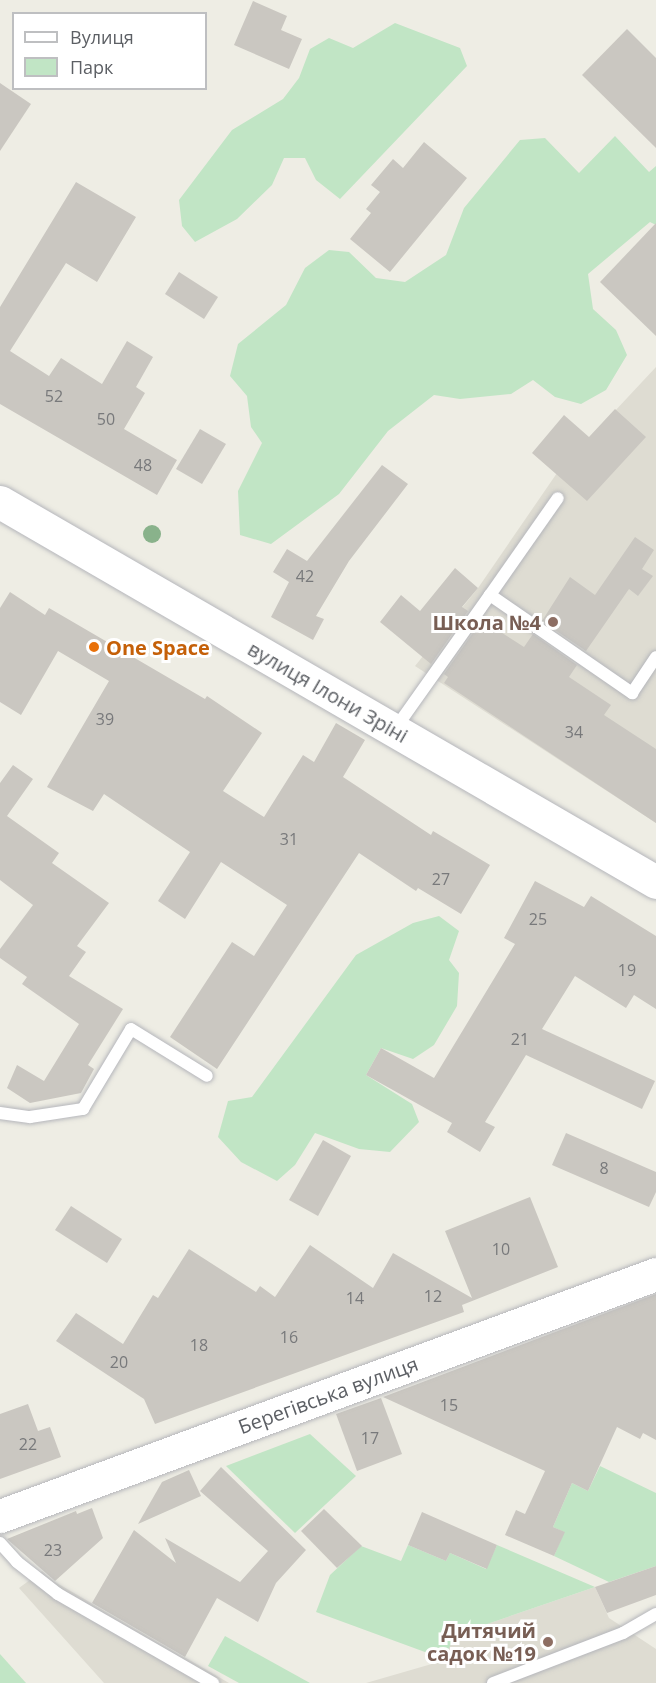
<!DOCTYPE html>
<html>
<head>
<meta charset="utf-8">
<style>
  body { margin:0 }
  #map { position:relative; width:656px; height:1683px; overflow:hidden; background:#eeede4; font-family:"Open Sans",sans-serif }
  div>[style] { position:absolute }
  .education>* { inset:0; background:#dedcd2 }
  .green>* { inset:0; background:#c1e5c5 }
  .building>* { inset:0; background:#cac7c1 }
  .roads { filter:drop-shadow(0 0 2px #b5b6bb) drop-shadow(0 0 2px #b5b6bb) }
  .lane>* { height:12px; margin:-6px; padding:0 6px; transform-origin:6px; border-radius:6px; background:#fff }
  .secondary>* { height:33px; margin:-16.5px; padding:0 16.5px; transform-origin:16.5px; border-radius:16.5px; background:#fff }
  .trees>* { width:18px; height:18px; margin:-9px; border-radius:50%; background:#89b28b }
  .dots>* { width:16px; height:16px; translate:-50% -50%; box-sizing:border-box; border:3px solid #fff; border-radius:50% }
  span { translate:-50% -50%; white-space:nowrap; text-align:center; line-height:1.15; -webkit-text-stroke:6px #fff; paint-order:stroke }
  .number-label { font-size:16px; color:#78797b }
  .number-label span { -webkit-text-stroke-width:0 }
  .education-label { font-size:20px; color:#785e54; font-weight:700 }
  .right { translate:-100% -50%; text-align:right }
  .food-label { font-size:20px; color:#c56008; font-weight:700 }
  .left { translate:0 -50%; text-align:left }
  .street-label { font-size:20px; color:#5c5f64 }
  .legend { position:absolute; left:12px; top:12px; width:195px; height:78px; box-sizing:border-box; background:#fff; border:2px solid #bebfc1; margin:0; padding:8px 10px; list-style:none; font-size:18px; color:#5c5f64 }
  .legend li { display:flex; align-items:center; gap:12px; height:30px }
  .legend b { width:30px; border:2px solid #bebfc1 }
</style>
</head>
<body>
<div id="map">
  <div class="education">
    <i style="clip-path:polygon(656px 367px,656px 823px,415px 666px,478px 588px,557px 473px)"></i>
    <i style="clip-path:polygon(42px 1571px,55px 1582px,229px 1683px,104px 1683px,19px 1588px)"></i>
    <i style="clip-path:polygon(595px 1587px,609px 1618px,656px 1649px,656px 1683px,366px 1683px,442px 1661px,455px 1635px)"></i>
  </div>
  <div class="green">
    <i style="clip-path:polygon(395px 23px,460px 48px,467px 66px,340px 199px,316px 180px,305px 158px,284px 158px,272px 185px,237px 219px,195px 242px,182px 226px,179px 200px,232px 130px,283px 99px,299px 78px,310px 49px,329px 38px,353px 48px)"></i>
    <i style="clip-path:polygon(615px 136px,649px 172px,656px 166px,656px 225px,650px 222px,588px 274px,593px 309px,616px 330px,627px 355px,606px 390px,581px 404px,555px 397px,533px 380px,511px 394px,460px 399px,434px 395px,388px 431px,339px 494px,271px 544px,240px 535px,238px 491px,262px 443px,251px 427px,247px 396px,230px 376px,238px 344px,286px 305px,305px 268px,329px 250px,349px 252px,376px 278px,405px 282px,446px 255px,464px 208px,520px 140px,545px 138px,579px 173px)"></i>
    <i style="clip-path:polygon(439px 916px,459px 931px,449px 960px,459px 973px,457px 1006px,434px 1045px,413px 1059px,381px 1048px,366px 1075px,412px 1104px,419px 1122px,390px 1152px,359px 1149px,315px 1133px,295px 1165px,277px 1181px,241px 1162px,218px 1137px,228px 1101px,252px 1097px,356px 955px,413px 923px)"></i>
    <i style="clip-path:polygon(310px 1434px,356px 1476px,295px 1533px,226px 1466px)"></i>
    <i style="clip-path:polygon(600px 1466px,656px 1493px,656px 1566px,609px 1582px,554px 1556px,564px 1532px,553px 1527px,572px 1483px,588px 1491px)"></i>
    <i style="clip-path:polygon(408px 1545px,446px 1561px,450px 1553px,486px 1569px,497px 1545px,595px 1587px,455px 1635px,444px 1659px,316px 1612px,330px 1575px,361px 1546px,401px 1561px)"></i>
    <i style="clip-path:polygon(225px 1636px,310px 1683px,239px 1683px,208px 1666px)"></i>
    <i style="clip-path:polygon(0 1654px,26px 1683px,0 1683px)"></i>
  </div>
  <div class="building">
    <i style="clip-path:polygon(253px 1px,287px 16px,281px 30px,302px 39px,289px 69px,234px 45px)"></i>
    <i style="clip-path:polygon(627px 29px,656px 58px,656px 148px,582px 75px)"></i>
    <i style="clip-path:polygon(0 83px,31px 104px,0 151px)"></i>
    <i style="clip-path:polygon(424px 142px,467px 178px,390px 272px,350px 239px,371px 213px,366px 209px,380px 192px,371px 185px,393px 159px,403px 168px)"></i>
    <i style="clip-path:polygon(76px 182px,136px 217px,97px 282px,66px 263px,10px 351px,49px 376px,61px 358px,102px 384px,127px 341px,153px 357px,136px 387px,145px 393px,124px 429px,177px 460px,157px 495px,0 404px,0 307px)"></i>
    <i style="clip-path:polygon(656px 223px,656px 336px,600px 282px)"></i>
    <i style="clip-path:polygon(179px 272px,218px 297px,204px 319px,165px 294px)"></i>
    <i style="clip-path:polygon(615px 409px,646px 437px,587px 501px,532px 453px,564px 415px,589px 437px)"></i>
    <i style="clip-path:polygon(200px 429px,226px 444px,202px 484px,176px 469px)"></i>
    <i style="clip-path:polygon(382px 465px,408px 484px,349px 561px,316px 616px,324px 619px,313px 640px,271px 617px,289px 582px,273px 572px,287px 549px,307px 561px)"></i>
    <i style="clip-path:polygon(635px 537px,654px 550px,642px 569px,653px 576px,638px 596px,629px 589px,586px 651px,542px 621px,570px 577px,595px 595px)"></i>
    <i style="clip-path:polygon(455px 568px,478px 588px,462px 607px,468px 611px,431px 664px,380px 622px,401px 595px,420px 611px)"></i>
    <i style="clip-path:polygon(10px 592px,45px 615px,49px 608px,205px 699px,207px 696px,262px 733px,223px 791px,264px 817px,303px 755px,314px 762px,336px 723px,365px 740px,343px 777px,431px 835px,433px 831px,490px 865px,461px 914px,418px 888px,416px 891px,359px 853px,217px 1069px,170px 1037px,232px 942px,254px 956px,287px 905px,221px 862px,185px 919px,158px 901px,190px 852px,104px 794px,93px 811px,47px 787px,109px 681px,58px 651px,21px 715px,0 702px,0 608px)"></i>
    <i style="clip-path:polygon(482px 620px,524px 647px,533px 634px,577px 665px,569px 677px,611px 705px,604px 715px,656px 749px,656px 823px,444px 683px,448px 677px,444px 674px)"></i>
    <i style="clip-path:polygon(13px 765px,33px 779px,7px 816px,59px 853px,52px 863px,109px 903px,77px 946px,86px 952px,69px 976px,123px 1009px,88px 1065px,94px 1069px,81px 1093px,30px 1103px,7px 1088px,17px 1065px,44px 1081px,79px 1024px,22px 984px,27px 977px,0 958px,0 949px,33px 905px,0 880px,0 783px)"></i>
    <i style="clip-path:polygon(535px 881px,584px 907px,591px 896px,656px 936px,656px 1009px,634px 995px,626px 1008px,575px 976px,542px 1029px,655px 1081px,642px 1109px,526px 1055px,485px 1122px,495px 1127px,480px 1152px,447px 1132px,452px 1123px,366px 1075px,381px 1048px,434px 1078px,515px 944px,504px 938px)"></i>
    <i style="clip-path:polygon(566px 1133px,656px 1172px,656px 1192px,649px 1207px,552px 1165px)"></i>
    <i style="clip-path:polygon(323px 1140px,351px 1156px,318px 1216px,289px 1200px)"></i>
    <i style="clip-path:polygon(530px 1197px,558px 1267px,462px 1305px,464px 1312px,155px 1424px,144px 1399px,56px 1341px,76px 1313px,123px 1344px,153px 1295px,158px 1298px,189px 1249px,256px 1292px,260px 1286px,275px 1297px,310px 1245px,373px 1288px,393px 1253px,472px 1298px,445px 1231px)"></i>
    <i style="clip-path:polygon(71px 1206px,122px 1239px,107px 1263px,55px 1230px)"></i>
    <i style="clip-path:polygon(656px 1294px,656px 1440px,643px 1433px,640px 1439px,617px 1427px,588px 1491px,572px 1483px,553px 1527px,565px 1532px,554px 1556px,505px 1535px,516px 1510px,525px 1514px,545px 1471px,383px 1397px)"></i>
    <i style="clip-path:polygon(381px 1398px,402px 1454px,357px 1471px,336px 1414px)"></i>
    <i style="clip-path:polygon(28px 1404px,38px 1431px,50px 1427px,61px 1457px,0 1479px,0 1414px)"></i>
    <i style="clip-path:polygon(221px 1467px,306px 1550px,276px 1583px,258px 1622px,217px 1598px,185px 1657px,92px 1603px,134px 1530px,176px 1563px,165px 1538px,240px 1582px,268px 1551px,200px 1491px)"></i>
    <i style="clip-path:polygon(189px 1470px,201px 1496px,138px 1524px,162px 1482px)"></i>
    <i style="clip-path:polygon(92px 1508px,103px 1538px,55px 1581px,7px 1539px,76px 1511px,77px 1514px)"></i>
    <i style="clip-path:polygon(324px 1509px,362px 1546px,337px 1568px,301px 1531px)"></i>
    <i style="clip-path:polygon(422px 1512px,497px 1545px,487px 1569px,450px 1553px,446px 1561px,408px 1545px)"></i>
    <i style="clip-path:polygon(656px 1566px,656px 1595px,607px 1613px,595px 1587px)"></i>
  </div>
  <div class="roads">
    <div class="lane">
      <i style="left:490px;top:595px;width:118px;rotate:-55deg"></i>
      <i style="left:395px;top:729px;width:164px;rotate:-54.7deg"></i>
      <i style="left:490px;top:595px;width:173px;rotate:34.6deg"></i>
      <i style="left:632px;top:693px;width:43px;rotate:-56.3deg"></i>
      <i style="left:0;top:1113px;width:30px;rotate:8deg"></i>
      <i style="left:30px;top:1117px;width:54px;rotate:-8.6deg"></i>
      <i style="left:83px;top:1109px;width:93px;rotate:-59deg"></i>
      <i style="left:131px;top:1029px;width:89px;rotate:31.7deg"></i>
      <i style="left:0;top:1543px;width:25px;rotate:48deg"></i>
      <i style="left:17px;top:1562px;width:52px;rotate:38deg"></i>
      <i style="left:58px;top:1594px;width:179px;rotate:29.9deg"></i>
      <i style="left:493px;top:1683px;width:139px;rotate:-21deg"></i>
      <i style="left:623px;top:1633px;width:38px;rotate:-30deg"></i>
    </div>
    <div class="secondary">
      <i style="left:0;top:502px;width:758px;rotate:30.08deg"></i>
      <i style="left:0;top:1516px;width:699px;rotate:-20.25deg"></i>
    </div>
  </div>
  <div class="trees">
    <i style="left:152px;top:534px"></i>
  </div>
  <div class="dots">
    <i style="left:553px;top:622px;background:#8d6e63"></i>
    <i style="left:94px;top:647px;background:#e8710a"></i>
    <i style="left:548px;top:1642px;background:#8d6e63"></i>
  </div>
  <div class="number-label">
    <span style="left:54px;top:396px">52</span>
    <span style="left:106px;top:419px">50</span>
    <span style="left:143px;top:465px">48</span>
    <span style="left:305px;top:576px">42</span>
    <span style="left:105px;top:719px">39</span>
    <span style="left:574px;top:732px">34</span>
    <span style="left:289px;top:839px">31</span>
    <span style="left:441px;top:879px">27</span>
    <span style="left:538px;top:919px">25</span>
    <span style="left:627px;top:970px">19</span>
    <span style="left:520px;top:1039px">21</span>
    <span style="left:604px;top:1168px">8</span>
    <span style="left:501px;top:1249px">10</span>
    <span style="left:433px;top:1296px">12</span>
    <span style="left:355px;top:1298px">14</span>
    <span style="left:289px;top:1337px">16</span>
    <span style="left:199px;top:1345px">18</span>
    <span style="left:119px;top:1362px">20</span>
    <span style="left:449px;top:1405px">15</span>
    <span style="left:370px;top:1438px">17</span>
    <span style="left:28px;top:1444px">22</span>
    <span style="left:53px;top:1550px">23</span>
  </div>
  <div class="education-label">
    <span class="right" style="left:541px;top:622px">Школа №4</span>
    <span class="right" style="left:536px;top:1642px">Дитячий<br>садок №19</span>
  </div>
  <div class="food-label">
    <span class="left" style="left:106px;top:647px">One Space</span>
  </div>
  <div class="street-label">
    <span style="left:328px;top:692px;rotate:30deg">вулиця Ілони Зріні</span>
    <span style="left:328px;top:1395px;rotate:-20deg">Берегівська вулиця</span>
  </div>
  <ul class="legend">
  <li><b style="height:8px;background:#fff"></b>Вулиця</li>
  <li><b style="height:16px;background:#c1e5c5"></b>Парк</li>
  </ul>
</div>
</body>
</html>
